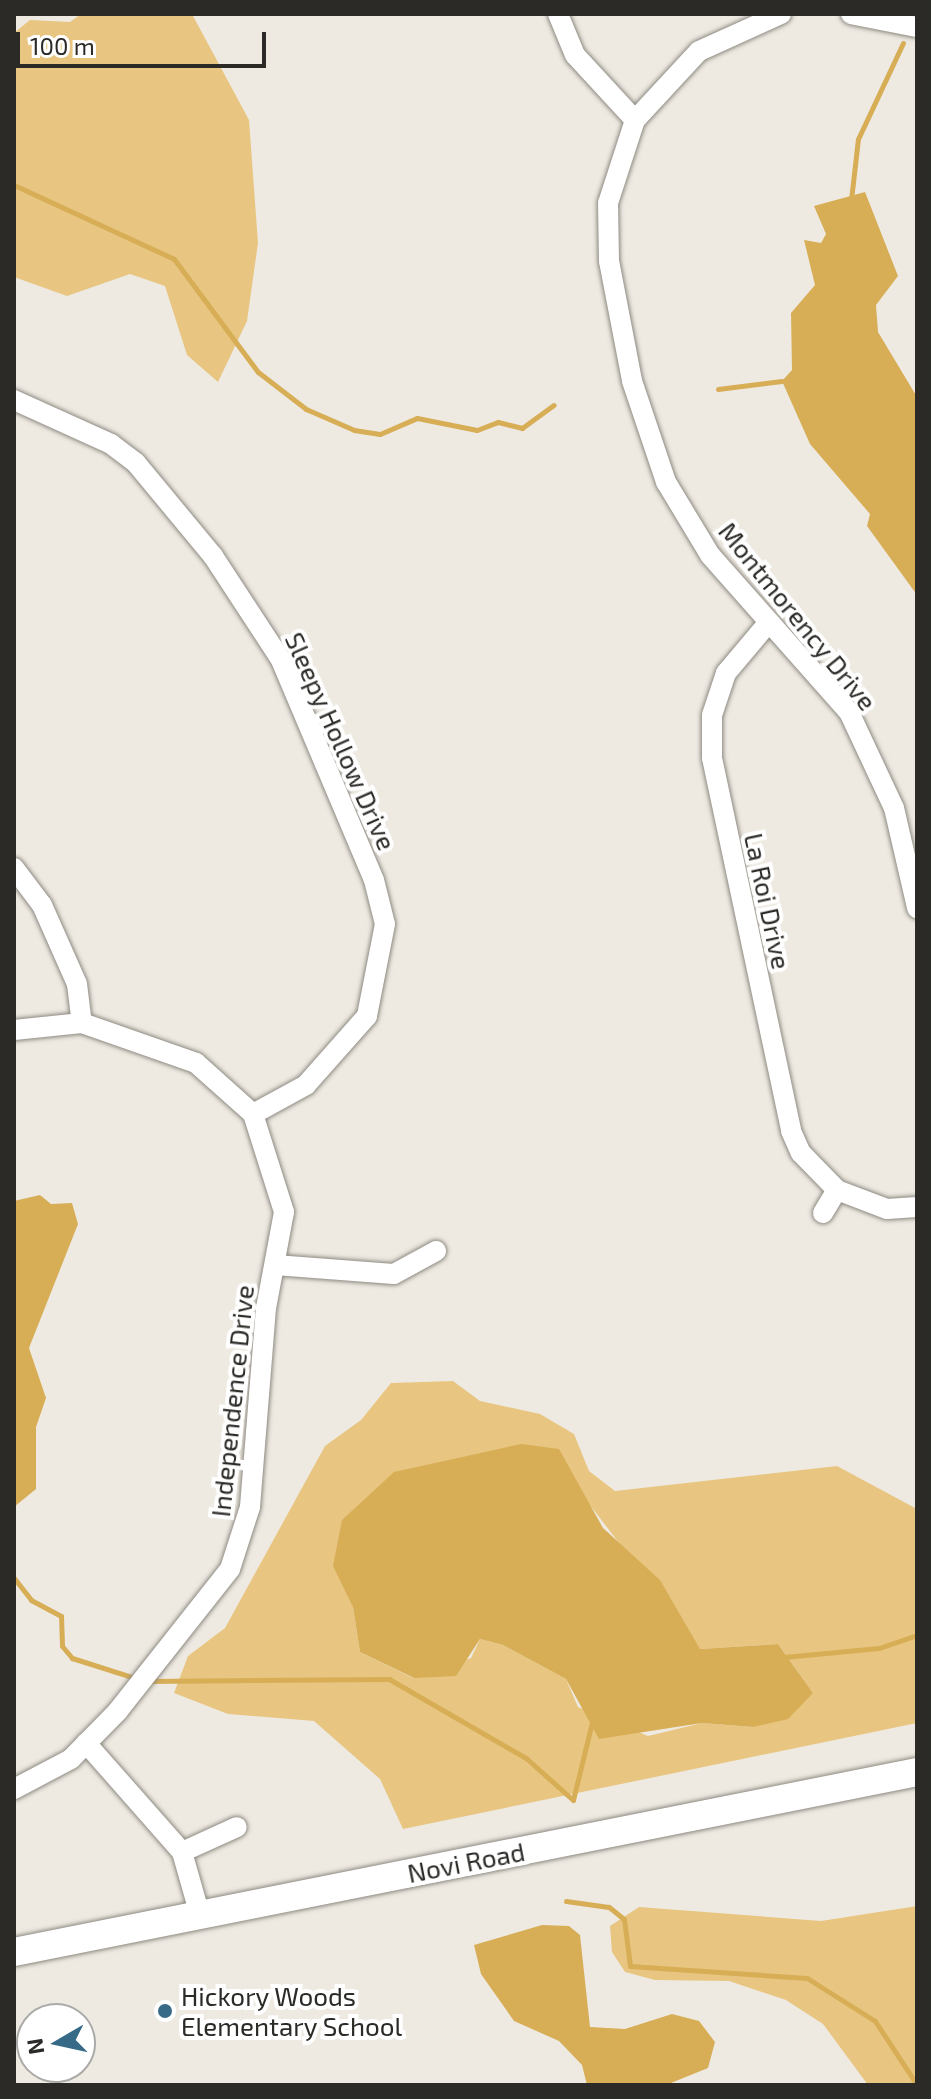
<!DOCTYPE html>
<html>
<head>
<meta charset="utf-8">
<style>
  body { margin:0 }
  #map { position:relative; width:931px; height:2099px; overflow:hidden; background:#eeeae2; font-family:"Exo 2",sans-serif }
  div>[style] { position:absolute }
  .green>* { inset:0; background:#e8c681 }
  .water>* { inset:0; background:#d7ae56 }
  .stream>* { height:5px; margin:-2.5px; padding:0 2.5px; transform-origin:2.5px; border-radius:2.5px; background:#d7ae56 }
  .roads { filter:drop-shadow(0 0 2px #8e8a82) drop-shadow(0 0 2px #8e8a82) }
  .street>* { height:20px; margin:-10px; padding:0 10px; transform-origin:10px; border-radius:10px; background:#fff }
  .secondary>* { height:28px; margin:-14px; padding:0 14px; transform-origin:14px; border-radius:14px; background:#fff }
  .dots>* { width:22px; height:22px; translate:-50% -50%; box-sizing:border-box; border:4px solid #fff; border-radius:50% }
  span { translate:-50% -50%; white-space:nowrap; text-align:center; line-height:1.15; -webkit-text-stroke:8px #fff; paint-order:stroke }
  .street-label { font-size:26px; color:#2b2a27 }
  .poi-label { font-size:26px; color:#2b2a27 }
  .left { translate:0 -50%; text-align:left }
  .frame { position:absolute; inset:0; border:16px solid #2b2a27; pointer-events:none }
  .north { position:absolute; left:16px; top:2003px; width:80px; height:80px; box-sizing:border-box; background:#fff; border:2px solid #aaaaa9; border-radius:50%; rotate:261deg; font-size:22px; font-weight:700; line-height:32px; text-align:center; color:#2b2a27 }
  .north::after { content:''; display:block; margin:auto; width:28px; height:36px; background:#366a87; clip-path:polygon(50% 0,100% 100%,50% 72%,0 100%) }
  .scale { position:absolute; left:16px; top:32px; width:250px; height:36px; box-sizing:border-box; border:4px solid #2b2a27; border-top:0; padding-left:10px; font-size:24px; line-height:28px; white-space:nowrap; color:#2b2a27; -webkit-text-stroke:6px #fff; paint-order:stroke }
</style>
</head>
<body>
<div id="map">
  <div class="green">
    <i style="clip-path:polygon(81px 14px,192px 14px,249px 120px,258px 243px,247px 321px,218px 382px,187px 355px,165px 286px,130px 274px,67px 296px,14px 277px,14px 33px,30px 20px,70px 22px)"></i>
    <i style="clip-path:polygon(evenodd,453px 1381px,480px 1401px,540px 1414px,574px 1434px,589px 1471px,615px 1491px,837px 1466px,917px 1509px,917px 1723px,403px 1829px,380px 1779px,314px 1721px,228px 1714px,174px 1693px,188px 1656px,225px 1628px,325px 1446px,361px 1420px,391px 1383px,453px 1381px,482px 1453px,580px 1492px,700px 1649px,778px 1644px,813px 1693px,753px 1727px,702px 1723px,648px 1736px,578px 1707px,566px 1679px,503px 1645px,480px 1639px,471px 1658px,413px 1678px,360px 1652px,353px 1607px,394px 1473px,482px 1453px)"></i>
    <i style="clip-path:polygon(917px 1906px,917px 2085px,868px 2085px,823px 2024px,786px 2000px,729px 1981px,655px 1980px,625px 1972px,612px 1952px,610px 1926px,639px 1907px,821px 1921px)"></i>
  </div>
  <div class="water">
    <i style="clip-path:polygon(865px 192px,898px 276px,876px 305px,878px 332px,917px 397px,917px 595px,867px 526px,870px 514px,810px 444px,782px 381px,792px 370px,791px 313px,815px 285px,804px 240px,821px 243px,826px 234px,814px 206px)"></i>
    <i style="clip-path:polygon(40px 1195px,51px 1204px,72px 1203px,78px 1224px,29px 1348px,46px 1398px,36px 1427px,36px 1489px,14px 1507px,14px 1201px)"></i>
    <i style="clip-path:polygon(521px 1444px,559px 1449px,603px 1528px,660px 1580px,700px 1649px,778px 1644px,813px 1693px,788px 1719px,753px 1727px,702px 1723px,599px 1739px,566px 1679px,503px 1645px,480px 1639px,456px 1676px,414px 1678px,360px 1652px,353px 1607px,333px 1566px,342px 1520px,394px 1472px)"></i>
    <i style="clip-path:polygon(542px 1925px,569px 1926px,580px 1935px,590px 2027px,625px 2029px,672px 2014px,699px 2021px,715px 2042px,708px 2068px,666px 2085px,587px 2085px,582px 2065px,559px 2041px,514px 2021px,481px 1974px,474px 1945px)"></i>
  </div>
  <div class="stream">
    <i style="left:14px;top:185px;width:176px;rotate:24.8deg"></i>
    <i style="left:174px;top:259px;width:141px;rotate:53.4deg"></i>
    <i style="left:258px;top:372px;width:61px;rotate:37.6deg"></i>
    <i style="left:306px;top:409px;width:52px;rotate:23.6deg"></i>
    <i style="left:354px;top:430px;width:26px;rotate:9deg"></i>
    <i style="left:380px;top:434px;width:40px;rotate:-23.4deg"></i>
    <i style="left:417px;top:418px;width:61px;rotate:11.3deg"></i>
    <i style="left:477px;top:430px;width:22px;rotate:-21deg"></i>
    <i style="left:498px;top:422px;width:25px;rotate:14deg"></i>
    <i style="left:522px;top:428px;width:39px;rotate:-36deg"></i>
    <i style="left:851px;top:200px;width:61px;rotate:-83.5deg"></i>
    <i style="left:858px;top:139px;width:106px;rotate:-64.9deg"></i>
    <i style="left:718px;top:389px;width:64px;rotate:-7.1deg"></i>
    <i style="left:14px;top:1578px;width:28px;rotate:52deg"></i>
    <i style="left:31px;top:1600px;width:34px;rotate:28deg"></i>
    <i style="left:61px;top:1616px;width:30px;rotate:88deg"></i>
    <i style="left:62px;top:1646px;width:16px;rotate:50deg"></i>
    <i style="left:72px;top:1658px;width:69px;rotate:17.7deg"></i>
    <i style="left:784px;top:1657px;width:95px;rotate:-5.4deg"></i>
    <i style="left:879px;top:1648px;width:40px;rotate:-18.9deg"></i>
    <i style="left:148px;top:1681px;width:241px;rotate:-0.5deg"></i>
    <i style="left:389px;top:1679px;width:158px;rotate:30deg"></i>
    <i style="left:526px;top:1758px;width:63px;rotate:41.8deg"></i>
    <i style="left:573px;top:1800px;width:80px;rotate:-76.3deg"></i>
    <i style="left:566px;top:1901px;width:43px;rotate:7.9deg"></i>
    <i style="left:609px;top:1907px;width:19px;rotate:39deg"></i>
    <i style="left:624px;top:1919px;width:47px;rotate:82.7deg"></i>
    <i style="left:630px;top:1966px;width:177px;rotate:3.9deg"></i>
    <i style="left:807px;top:1978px;width:80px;rotate:32.3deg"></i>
    <i style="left:875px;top:2021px;width:77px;rotate:56.7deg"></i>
  </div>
  <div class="roads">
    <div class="street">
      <i style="left:558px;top:14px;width:44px;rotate:67.5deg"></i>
      <i style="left:575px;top:55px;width:88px;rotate:47.3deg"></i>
      <i style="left:781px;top:14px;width:90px;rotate:155.7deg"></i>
      <i style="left:699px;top:51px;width:94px;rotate:132.8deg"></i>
      <i style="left:635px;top:120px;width:87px;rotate:108deg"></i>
      <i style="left:608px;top:203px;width:58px;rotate:89deg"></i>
      <i style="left:609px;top:261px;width:122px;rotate:79.1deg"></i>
      <i style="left:632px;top:381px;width:107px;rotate:71.4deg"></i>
      <i style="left:666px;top:482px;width:85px;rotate:58.9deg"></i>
      <i style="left:710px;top:555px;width:210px;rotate:48.5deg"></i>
      <i style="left:849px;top:712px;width:106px;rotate:64.9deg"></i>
      <i style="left:894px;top:808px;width:103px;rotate:77deg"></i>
      <i style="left:851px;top:14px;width:67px;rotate:11.1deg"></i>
      <i style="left:14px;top:400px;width:107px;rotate:24.4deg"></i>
      <i style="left:111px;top:444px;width:31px;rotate:37deg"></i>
      <i style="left:136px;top:463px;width:121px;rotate:50.4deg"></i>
      <i style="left:213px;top:556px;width:124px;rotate:56.8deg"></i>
      <i style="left:281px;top:660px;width:239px;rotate:67.1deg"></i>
      <i style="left:374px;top:880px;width:45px;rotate:76deg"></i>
      <i style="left:385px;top:924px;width:94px;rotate:101.1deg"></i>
      <i style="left:367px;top:1016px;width:92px;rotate:131.5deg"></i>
      <i style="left:306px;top:1085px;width:60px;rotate:151.3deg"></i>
      <i style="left:769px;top:622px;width:67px;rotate:130.1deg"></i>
      <i style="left:726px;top:673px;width:44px;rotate:108.4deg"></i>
      <i style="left:712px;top:715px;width:43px;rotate:90deg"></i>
      <i style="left:712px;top:758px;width:381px;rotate:78deg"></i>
      <i style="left:791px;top:1131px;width:24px;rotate:66deg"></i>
      <i style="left:801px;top:1153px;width:52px;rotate:45.8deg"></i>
      <i style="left:837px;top:1190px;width:53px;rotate:20.8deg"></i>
      <i style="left:887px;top:1209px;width:30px;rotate:-4deg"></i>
      <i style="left:14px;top:868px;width:46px;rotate:52.9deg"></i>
      <i style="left:42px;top:905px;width:86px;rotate:66.1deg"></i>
      <i style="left:77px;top:984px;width:39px;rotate:83deg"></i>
      <i style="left:14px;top:1030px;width:68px;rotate:-5.9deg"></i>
      <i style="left:82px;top:1023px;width:121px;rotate:19.3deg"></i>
      <i style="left:196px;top:1063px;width:76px;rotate:41.8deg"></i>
      <i style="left:253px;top:1114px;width:103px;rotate:72.4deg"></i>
      <i style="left:284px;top:1212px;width:98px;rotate:100.6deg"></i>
      <i style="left:266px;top:1308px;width:200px;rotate:94.6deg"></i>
      <i style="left:250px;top:1507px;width:65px;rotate:107.9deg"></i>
      <i style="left:230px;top:1569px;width:181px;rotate:128.3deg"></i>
      <i style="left:118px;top:1711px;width:67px;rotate:134.4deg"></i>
      <i style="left:71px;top:1759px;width:64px;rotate:152.2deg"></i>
      <i style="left:823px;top:1213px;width:27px;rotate:-59deg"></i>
      <i style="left:275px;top:1265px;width:119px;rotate:4.3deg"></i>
      <i style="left:394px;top:1274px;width:48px;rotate:-28.7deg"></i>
      <i style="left:86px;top:1743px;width:145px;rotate:48.6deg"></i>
      <i style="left:182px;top:1852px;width:66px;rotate:74.1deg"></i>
      <i style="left:182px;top:1852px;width:60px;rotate:-24.4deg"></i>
    </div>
    <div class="secondary">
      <i style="left:14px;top:1952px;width:921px;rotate:-11.27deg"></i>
    </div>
  </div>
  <div class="dots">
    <i style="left:165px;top:2011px;background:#366a87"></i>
  </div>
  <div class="street-label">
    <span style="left:798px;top:616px;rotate:51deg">Montmorency Drive</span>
    <span style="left:341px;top:741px;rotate:66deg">Sleepy Hollow Drive</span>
    <span style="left:768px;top:901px;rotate:78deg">La Roi Drive</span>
    <span style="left:232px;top:1401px;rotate:-84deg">Independence Drive</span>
    <span style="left:466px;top:1862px;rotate:-11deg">Novi Road</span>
  </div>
  <div class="poi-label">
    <span class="left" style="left:181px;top:2011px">Hickory Woods<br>Elementary School</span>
  </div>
  <div class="frame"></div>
  <div class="north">N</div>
  <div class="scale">100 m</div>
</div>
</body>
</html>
